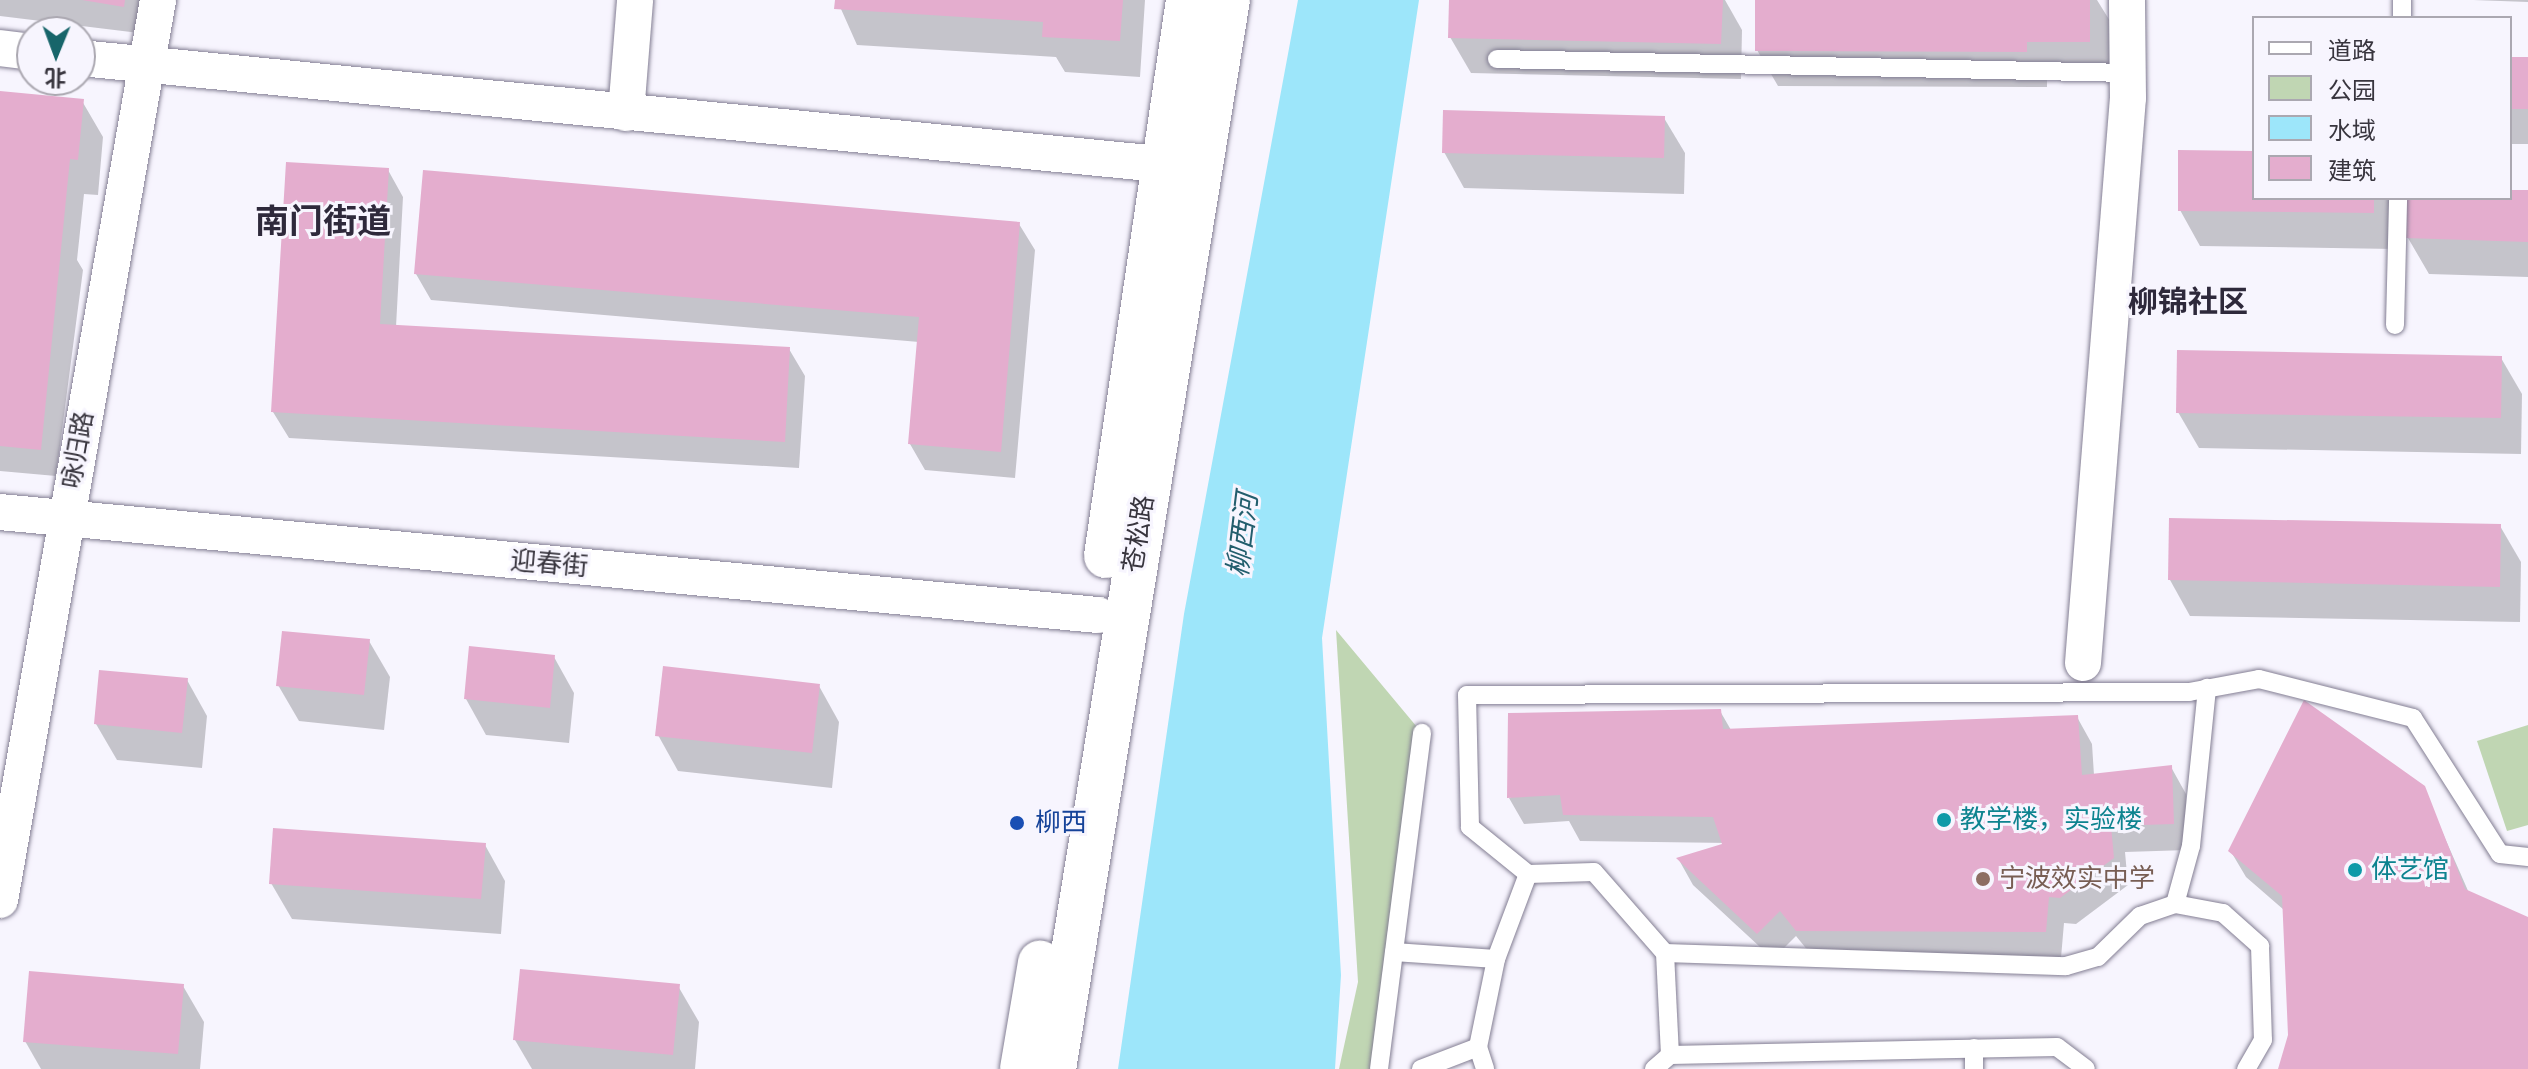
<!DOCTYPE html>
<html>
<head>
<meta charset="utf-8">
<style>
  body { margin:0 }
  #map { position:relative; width:2528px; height:1069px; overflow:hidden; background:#f7f5fe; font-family:"Space Grotesk","Noto Sans SC",sans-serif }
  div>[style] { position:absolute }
  .green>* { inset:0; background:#c0d6b3 }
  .water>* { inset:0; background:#9de6fa }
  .shadow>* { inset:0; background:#0003 }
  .building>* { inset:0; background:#e4adce }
  .roads { filter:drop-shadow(0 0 2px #837e93) drop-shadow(0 0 2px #837e93) }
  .lane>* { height:18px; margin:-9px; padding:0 9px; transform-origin:9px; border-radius:9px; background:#fff }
  .street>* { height:36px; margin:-18px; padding:0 18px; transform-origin:18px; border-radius:18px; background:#fff }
  .secondary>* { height:44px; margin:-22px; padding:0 22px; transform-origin:22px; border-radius:22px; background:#fff }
  .dots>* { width:22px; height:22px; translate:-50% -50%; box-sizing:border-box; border:4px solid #f7f5fe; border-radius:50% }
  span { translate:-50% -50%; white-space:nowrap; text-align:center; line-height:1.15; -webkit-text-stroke:6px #f7f5fe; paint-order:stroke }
  .street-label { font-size:26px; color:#38353e }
  .culture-label { font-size:26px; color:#0d838f }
  .left { translate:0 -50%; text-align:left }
  .transit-label { font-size:26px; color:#164399 }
  .education-label { font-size:26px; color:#785e54 }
  .water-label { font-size:28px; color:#235e6d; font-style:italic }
  .quarter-label { font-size:30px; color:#2e293b; font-weight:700 }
  .district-label { font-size:34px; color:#2e293b; font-weight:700 }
  .legend { position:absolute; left:2252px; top:16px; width:260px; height:184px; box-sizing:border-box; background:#f7f5fe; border:2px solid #aba8b1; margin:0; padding:10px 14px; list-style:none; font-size:24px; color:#38353e }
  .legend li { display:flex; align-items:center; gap:16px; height:40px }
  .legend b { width:40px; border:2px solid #aba8b1 }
  .north { position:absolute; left:16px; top:16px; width:80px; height:80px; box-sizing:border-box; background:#f7f5fe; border:2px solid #aba8b1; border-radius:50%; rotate:181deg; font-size:22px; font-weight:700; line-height:32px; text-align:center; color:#38353e }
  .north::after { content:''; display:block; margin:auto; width:28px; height:36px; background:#17656a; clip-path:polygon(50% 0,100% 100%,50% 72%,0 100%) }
</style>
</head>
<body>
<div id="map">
  <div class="green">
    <i style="clip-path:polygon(1336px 630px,1422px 733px,1373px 1069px,1339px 1069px,1358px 982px)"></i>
    <i style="clip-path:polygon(2528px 725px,2528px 825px,2507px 831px,2477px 741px)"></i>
  </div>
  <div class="water">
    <i style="clip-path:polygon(1298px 0,1419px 0,1322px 638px,1341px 975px,1335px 1069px,1118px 1069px,1184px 614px)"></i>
  </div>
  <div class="shadow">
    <i style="clip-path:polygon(0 0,143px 0,139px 33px,0 16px)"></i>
    <i style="clip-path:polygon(837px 0,1145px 0,1140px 77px,1065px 72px,1056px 57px,857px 45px)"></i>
    <i style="clip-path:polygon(1451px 0,1725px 0,1742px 30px,1741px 79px,1471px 73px,1450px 37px)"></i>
    <i style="clip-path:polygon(1757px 0,2097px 0,2110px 21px,2109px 77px,2047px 77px,2047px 87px,1778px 86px,1757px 50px)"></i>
    <i style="clip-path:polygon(2473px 0,2528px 0,2528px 2px)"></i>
    <i style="clip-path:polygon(2510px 59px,2528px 59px,2528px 144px,2510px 144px)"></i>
    <i style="clip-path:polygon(0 94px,82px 101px,103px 137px,98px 195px,84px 194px,77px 260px,83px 270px,56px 476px,0 471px)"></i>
    <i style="clip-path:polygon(1664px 118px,1685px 153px,1684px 194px,1464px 188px,1444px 152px)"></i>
    <i style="clip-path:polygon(2254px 153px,2254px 198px,2394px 198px,2394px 249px,2200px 246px,2180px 210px)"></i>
    <i style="clip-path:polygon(388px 170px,403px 197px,396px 327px,789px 349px,805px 376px,799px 468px,289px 438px,273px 412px)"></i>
    <i style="clip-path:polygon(2510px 192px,2528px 192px,2528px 277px,2429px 274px,2408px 238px,2409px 198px,2510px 198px)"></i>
    <i style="clip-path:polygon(1019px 224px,1035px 250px,1015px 478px,925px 470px,910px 444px,919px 342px,431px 300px,416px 274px)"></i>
    <i style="clip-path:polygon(2501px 358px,2522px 394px,2521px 454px,2199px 448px,2178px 412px)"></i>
    <i style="clip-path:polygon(2500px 526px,2521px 562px,2520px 622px,2190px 616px,2170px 580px)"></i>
    <i style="clip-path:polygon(369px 641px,390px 677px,384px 730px,299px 721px,278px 685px)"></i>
    <i style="clip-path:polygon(554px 657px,574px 693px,569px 743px,486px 735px,466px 699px)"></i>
    <i style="clip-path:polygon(187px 680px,207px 716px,202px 768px,117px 760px,96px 724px)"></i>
    <i style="clip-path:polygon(819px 686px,839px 722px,832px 788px,678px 771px,658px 735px)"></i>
    <i style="clip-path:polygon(1720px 711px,1731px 730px,2077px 717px,2092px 744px,2094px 775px,2171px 767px,2186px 794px,2188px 850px,2125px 852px,2128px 885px,2076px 924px,2064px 923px,2061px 958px,1813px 957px,1796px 936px,1773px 959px,1693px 885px,1679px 860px,1729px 843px,1580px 841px,1569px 821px,1524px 824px,1509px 798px)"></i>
    <i style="clip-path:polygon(2423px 788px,2469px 893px,2528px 919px,2528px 1069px,2280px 1069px,2290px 1036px,2284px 910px,2246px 877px,2230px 850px)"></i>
    <i style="clip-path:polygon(485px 845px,505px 881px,501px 934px,292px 919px,271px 883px)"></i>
    <i style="clip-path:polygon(183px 986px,204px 1022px,200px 1069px,41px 1069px,25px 1041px)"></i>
    <i style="clip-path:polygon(678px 986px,699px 1022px,695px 1069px,532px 1069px,515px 1040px)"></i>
  </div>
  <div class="building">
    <i style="clip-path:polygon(82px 0,125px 0,124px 7px)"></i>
    <i style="clip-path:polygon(835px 0,1123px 0,1120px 41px,1042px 37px,1043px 22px,834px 9px)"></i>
    <i style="clip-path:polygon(1449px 0,1723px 0,1721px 44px,1448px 38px)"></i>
    <i style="clip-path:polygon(1755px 0,2090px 0,2090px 42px,2027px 42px,2027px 52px,1755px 51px)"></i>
    <i style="clip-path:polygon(2510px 57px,2528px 57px,2528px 109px,2510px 109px)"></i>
    <i style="clip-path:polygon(0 91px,84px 99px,78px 160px,70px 159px,41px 450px,0 446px)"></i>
    <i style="clip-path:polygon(1443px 110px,1665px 116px,1664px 158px,1442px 153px)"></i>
    <i style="clip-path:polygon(2178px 150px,2254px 151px,2254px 198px,2374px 198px,2374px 213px,2178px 211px)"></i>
    <i style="clip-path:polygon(286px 162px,389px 168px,380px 324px,790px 347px,785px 442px,271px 412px)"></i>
    <i style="clip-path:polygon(423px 170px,1020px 222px,1001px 452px,908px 444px,919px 317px,414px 274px)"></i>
    <i style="clip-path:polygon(2510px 190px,2528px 190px,2528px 242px,2406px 238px,2407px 198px,2510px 198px)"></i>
    <i style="clip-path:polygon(2177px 350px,2502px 356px,2501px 418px,2176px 413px)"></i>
    <i style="clip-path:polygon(2169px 518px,2501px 524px,2500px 587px,2168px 580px)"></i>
    <i style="clip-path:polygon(282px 631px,370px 639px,364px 695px,276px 686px)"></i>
    <i style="clip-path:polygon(469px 646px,555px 655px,550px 708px,464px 699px)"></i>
    <i style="clip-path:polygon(663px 666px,820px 684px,812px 753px,655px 736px)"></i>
    <i style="clip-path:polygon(99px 670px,188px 678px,182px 733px,94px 724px)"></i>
    <i style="clip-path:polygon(2304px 700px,2425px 786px,2465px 889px,2528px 917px,2528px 1069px,2278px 1069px,2288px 1035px,2282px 896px,2228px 851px)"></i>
    <i style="clip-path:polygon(1721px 709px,1723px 729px,2078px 715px,2082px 775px,2172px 765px,2174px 824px,2111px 826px,2114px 858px,2060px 898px,2049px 897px,2046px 932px,1796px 931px,1780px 911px,1757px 934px,1676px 858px,1722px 844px,1713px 817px,1563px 815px,1560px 795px,1507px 798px,1508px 713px)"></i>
    <i style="clip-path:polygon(273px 828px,486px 843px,481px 899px,269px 884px)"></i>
    <i style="clip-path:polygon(520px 969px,680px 984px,673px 1055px,513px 1040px)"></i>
    <i style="clip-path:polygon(29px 971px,184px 984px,178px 1054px,23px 1042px)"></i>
  </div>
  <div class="roads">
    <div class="lane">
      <i style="left:2402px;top:18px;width:18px;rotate:-90deg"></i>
      <i style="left:1497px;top:59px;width:630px;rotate:1.27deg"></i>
      <i style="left:2395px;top:325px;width:127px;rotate:-88.6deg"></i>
      <i style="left:1528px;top:874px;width:75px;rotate:-141deg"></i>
      <i style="left:1470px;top:827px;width:132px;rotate:-91.3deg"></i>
      <i style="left:1467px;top:695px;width:722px;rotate:-0.24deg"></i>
      <i style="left:2189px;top:692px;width:71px;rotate:-10.5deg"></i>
      <i style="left:2259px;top:679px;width:159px;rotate:14.2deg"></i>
      <i style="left:2413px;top:718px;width:161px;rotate:57.4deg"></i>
      <i style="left:2500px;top:854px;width:28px;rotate:6deg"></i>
      <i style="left:2175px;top:904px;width:60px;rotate:-74.6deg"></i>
      <i style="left:2191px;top:846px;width:159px;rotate:-84.2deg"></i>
      <i style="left:1394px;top:952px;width:102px;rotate:3.9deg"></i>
      <i style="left:1496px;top:959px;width:91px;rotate:-69.4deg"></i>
      <i style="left:1528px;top:874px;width:66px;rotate:-1.7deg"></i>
      <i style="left:1594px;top:872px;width:108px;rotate:48.8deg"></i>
      <i style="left:1665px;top:953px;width:401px;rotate:1.9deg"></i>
      <i style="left:2066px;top:966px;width:33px;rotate:-16deg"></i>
      <i style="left:2098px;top:957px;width:59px;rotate:-44.3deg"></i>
      <i style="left:2140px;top:916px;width:37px;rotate:-19deg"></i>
      <i style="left:2175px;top:904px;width:49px;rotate:10.6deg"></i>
      <i style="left:2223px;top:913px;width:50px;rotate:41.7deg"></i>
      <i style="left:2260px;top:946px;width:94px;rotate:88.2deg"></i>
      <i style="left:2263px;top:1040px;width:34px;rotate:120deg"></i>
      <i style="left:1665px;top:953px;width:102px;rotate:87.2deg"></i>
      <i style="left:1478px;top:1047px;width:90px;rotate:-78.4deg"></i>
      <i style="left:1379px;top:1069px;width:339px;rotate:-82.7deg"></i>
      <i style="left:1421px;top:1069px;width:61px;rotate:-21.1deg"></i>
      <i style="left:1478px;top:1047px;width:23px;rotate:72deg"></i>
      <i style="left:1654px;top:1069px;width:21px;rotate:-41deg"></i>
      <i style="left:1670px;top:1055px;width:387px;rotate:-1.2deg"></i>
      <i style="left:2057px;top:1047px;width:36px;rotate:37deg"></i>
      <i style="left:1974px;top:1069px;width:21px;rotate:-90deg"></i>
    </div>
    <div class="street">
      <i style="left:0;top:48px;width:32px;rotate:7deg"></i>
      <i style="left:80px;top:58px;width:1085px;rotate:5.61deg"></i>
      <i style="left:626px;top:113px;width:113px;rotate:-85.4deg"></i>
      <i style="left:0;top:512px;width:1103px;rotate:5.36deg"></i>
      <i style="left:2083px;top:663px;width:567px;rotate:-85.45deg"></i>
      <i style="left:2128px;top:98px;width:98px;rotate:-90.6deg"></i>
      <i style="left:0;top:900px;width:914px;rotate:-80.04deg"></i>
    </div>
    <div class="secondary">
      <i style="left:1106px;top:556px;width:562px;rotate:-81.61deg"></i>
      <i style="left:1022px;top:1069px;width:108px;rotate:-80.4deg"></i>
      <i style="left:1054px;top:1069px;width:1083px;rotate:-80.76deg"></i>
    </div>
  </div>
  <div class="dots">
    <i style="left:1944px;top:820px;background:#0f9aa8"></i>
    <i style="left:1017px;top:823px;background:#1a4fb4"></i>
    <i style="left:2355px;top:870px;background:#0f9aa8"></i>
    <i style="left:1983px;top:879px;background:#8d6e63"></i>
  </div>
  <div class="street-label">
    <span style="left:78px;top:450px;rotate:-80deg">咏归路</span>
    <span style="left:1139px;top:534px;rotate:-81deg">苍松路</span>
    <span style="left:549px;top:564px;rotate:5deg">迎春街</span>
  </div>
  <div class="culture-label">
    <span class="left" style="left:1960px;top:820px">教学楼，实验楼</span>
    <span class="left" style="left:2371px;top:870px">体艺馆</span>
  </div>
  <div class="transit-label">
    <span class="left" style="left:1035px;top:823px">柳西</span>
  </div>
  <div class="education-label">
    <span class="left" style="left:1999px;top:879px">宁波效实中学</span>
  </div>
  <div class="water-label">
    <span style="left:1242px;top:535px;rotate:-83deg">柳西河</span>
  </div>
  <div class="quarter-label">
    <span style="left:2188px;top:302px">柳锦社区</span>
  </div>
  <div class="district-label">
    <span style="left:323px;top:222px">南门街道</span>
  </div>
  <ul class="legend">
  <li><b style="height:10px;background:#fff"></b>道路</li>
  <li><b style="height:22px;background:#c0d6b3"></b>公园</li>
  <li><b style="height:22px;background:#9de6fa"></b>水域</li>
  <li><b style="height:22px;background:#e4adce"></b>建筑</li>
  </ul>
  <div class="north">北</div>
</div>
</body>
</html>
